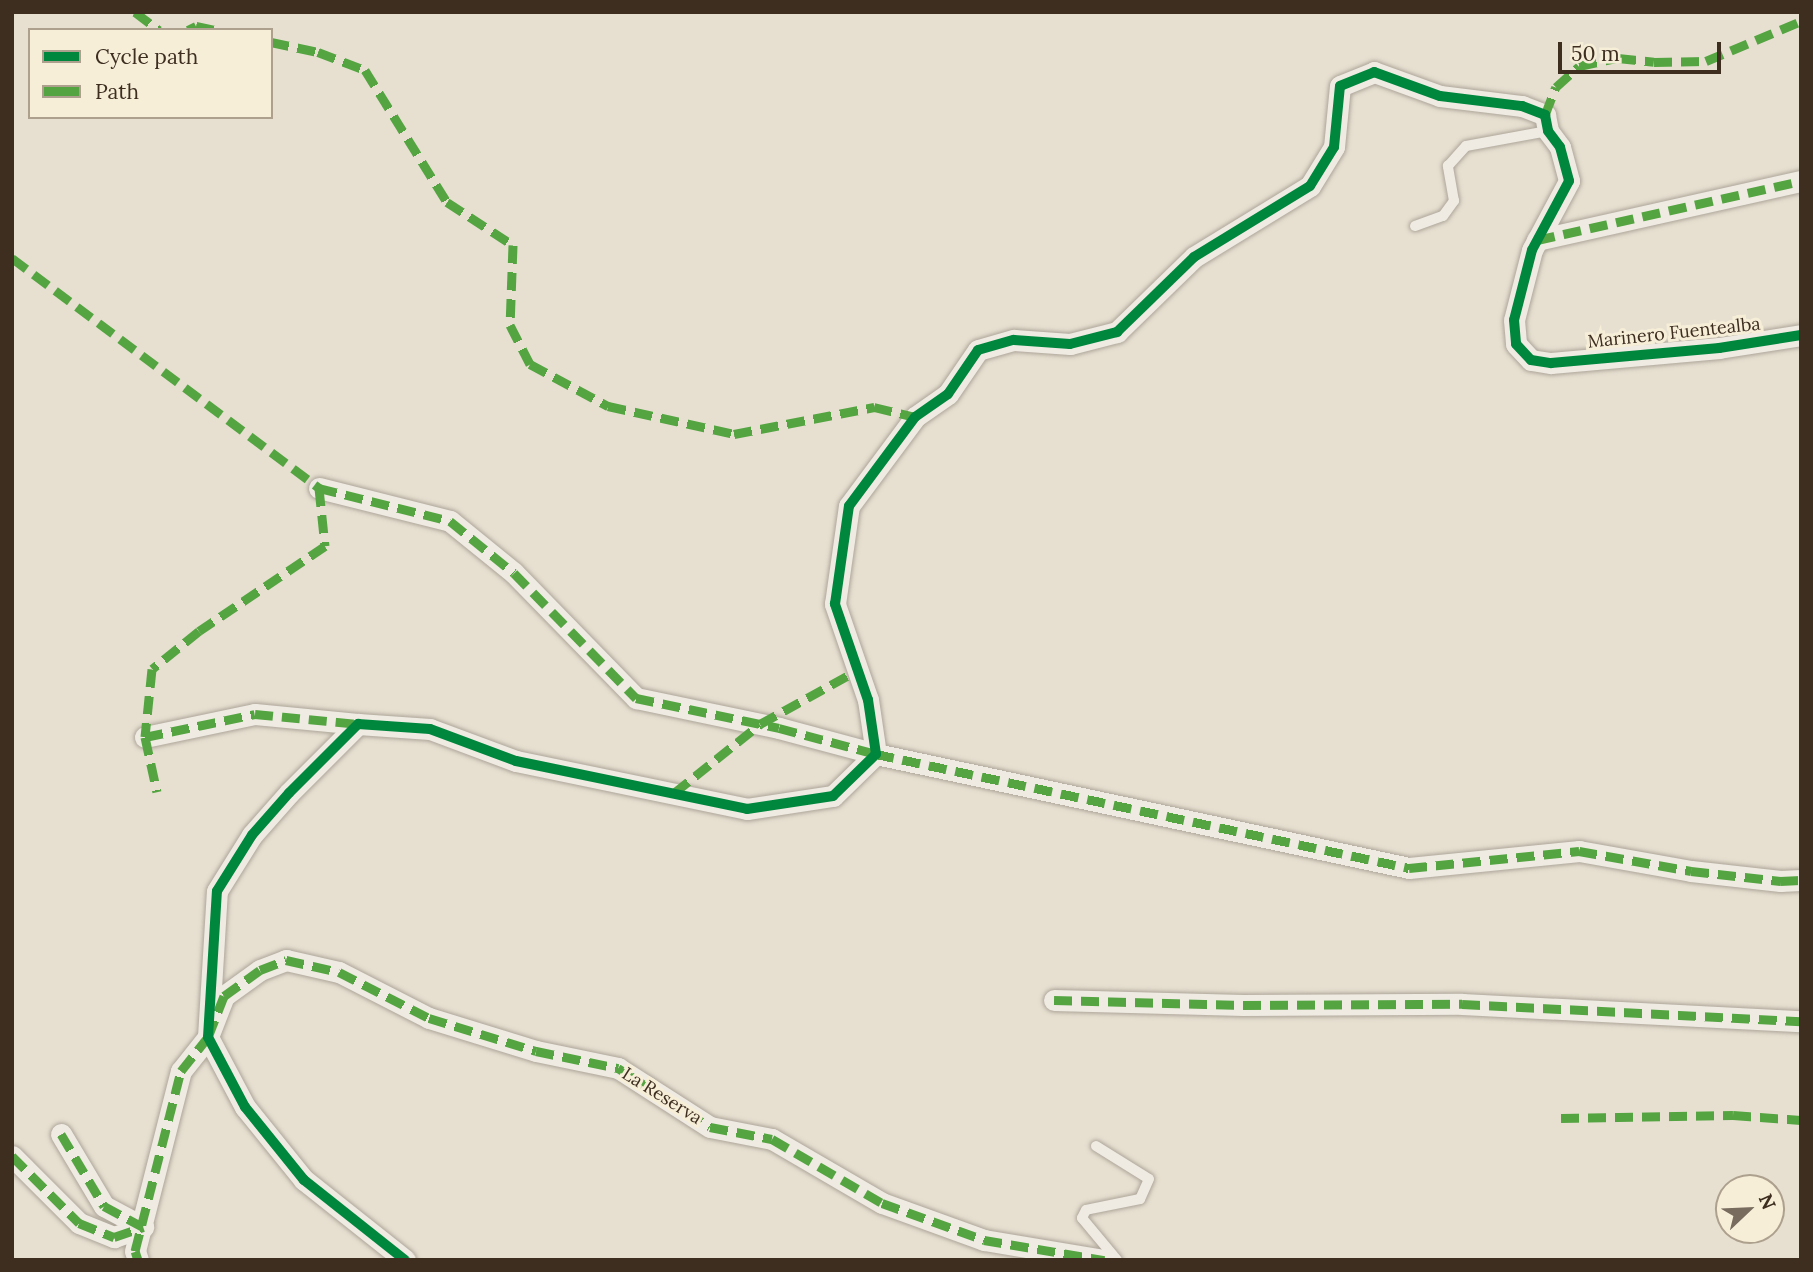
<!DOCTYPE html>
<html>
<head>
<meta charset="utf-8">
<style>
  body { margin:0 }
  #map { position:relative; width:1813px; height:1272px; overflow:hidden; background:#e7e0d1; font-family:Lora,serif }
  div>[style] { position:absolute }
  .roads { filter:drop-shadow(0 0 2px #ada599) drop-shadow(0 0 2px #ada599) }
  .lane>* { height:10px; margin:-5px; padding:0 5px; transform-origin:5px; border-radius:5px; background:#efebe3 }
  .street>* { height:21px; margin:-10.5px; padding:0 10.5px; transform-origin:10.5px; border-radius:10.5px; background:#efebe3 }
  .quiet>* { height:9px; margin-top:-4.5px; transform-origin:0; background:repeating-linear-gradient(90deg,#54a441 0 18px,transparent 0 27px) }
  .cycleway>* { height:10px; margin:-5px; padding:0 5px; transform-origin:5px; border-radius:5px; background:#00873e }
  span { translate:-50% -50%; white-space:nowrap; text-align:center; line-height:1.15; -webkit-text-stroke:6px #f7eed8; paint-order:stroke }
  .street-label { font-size:18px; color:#3d2e20 }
  .frame { position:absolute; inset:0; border:14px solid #3d2e20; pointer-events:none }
  .legend { position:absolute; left:28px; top:28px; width:245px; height:91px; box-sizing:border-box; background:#f7eed8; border:2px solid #ada18e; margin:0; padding:9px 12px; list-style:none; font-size:21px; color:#3d2e20 }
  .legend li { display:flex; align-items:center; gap:14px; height:35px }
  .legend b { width:35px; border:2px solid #ada18e }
  .north { position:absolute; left:1715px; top:1174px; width:70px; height:70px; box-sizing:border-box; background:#f7eed8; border:2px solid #ada18e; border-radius:50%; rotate:67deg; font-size:19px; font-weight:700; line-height:28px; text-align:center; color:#3d2e20 }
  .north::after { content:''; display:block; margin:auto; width:24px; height:32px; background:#786c5e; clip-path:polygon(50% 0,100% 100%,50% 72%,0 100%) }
  .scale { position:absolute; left:1558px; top:42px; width:163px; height:32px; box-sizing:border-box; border:4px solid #3d2e20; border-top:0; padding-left:9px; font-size:21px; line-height:24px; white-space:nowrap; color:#3d2e20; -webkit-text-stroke:5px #f7eed8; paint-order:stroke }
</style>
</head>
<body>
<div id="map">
  <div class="roads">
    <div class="lane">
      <i style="left:1415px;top:226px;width:30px;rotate:-20deg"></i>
      <i style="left:1443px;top:216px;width:19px;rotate:-54deg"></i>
      <i style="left:1454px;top:201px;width:36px;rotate:-100deg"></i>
      <i style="left:1448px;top:166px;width:27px;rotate:-48deg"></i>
      <i style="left:1466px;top:146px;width:83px;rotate:-10.4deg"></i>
      <i style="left:1096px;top:1146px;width:62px;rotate:31.9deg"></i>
      <i style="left:1149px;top:1179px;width:22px;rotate:114deg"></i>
      <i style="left:1140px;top:1199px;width:55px;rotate:168.5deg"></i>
      <i style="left:1086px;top:1210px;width:9px;rotate:117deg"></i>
      <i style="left:1082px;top:1218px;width:55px;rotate:50.2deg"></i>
    </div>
    <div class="street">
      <i style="left:1537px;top:240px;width:271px;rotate:-12.6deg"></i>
      <i style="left:319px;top:488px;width:135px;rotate:14.1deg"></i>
      <i style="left:450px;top:521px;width:82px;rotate:39.1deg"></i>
      <i style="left:514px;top:573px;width:175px;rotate:45.7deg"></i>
      <i style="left:636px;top:698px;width:146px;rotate:11.8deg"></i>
      <i style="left:779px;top:728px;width:100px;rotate:15deg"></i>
      <i style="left:876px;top:754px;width:545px;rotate:12.07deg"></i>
      <i style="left:1409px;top:868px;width:171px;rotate:-5.7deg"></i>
      <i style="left:1579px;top:851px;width:114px;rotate:10.1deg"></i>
      <i style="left:1691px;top:871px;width:90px;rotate:6.4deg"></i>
      <i style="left:1780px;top:881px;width:21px;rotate:-3deg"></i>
      <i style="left:145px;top:737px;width:112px;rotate:-11.8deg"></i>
      <i style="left:255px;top:714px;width:103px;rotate:5.5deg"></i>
      <i style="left:1054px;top:1000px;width:189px;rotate:1.5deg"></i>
      <i style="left:1243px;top:1005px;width:219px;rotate:-0.3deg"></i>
      <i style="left:1462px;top:1004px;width:339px;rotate:2.9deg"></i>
      <i style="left:61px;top:1134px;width:84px;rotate:59.2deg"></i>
      <i style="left:104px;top:1206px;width:44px;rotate:28.3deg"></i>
      <i style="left:12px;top:1156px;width:95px;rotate:45deg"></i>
      <i style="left:79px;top:1223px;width:38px;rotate:22deg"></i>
      <i style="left:114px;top:1237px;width:31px;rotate:-19deg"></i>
      <i style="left:138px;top:1260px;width:9px;rotate:-108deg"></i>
      <i style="left:135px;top:1251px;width:186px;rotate:-75.7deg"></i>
      <i style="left:181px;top:1071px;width:43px;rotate:-51.5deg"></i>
      <i style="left:208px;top:1037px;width:44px;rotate:-68.7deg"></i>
      <i style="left:224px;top:996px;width:44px;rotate:-35.8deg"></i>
      <i style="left:260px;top:970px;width:28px;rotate:-21deg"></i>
      <i style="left:286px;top:960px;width:54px;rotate:12.8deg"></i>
      <i style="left:339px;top:972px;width:101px;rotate:27.1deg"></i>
      <i style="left:429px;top:1018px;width:112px;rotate:17.1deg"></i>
      <i style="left:536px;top:1051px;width:84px;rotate:11.7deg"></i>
      <i style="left:618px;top:1068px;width:109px;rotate:32.7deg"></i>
      <i style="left:710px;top:1127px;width:63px;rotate:11deg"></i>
      <i style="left:772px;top:1139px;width:127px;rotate:30.2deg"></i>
      <i style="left:882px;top:1203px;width:109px;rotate:19.9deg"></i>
      <i style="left:984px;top:1240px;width:122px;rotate:9.5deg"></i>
      <i style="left:405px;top:1260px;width:129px;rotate:-141.6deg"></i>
      <i style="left:304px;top:1180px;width:94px;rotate:-128.9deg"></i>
      <i style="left:245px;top:1107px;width:79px;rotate:-117.9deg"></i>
      <i style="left:208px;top:1037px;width:146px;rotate:-86.5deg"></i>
      <i style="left:217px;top:891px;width:66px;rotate:-58deg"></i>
      <i style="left:252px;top:835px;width:56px;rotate:-48.6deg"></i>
      <i style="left:289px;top:793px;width:98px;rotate:-45deg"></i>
      <i style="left:358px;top:724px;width:72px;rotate:4deg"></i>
      <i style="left:430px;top:729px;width:92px;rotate:20.4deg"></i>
      <i style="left:516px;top:761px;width:236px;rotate:11.7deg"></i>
      <i style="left:747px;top:809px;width:87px;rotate:-8.6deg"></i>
      <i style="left:833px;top:796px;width:60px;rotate:-44.3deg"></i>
      <i style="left:876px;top:754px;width:55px;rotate:-98.4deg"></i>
      <i style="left:868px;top:700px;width:102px;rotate:-109deg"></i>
      <i style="left:835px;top:604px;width:99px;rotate:-81.9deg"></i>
      <i style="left:849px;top:506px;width:111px;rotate:-53.4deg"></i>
      <i style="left:915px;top:417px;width:40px;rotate:-34.9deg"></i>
      <i style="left:948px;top:394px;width:53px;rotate:-55.7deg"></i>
      <i style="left:978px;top:350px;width:37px;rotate:-16deg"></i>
      <i style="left:1014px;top:340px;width:56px;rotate:4.1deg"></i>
      <i style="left:1070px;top:344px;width:49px;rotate:-14.3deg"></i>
      <i style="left:1117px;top:332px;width:107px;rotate:-44.2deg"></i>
      <i style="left:1194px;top:257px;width:136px;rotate:-31.5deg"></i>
      <i style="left:1310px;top:186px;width:46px;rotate:-58.4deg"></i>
      <i style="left:1334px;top:147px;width:61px;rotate:-84.4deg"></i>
      <i style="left:1340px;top:86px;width:37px;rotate:-22deg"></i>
      <i style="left:1374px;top:72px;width:70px;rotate:20deg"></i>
      <i style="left:1440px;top:96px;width:83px;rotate:7deg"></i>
      <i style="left:1522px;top:106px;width:25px;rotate:21deg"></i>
      <i style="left:1545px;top:115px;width:16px;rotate:79deg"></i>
      <i style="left:1548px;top:131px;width:20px;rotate:53deg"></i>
      <i style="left:1560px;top:147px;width:35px;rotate:75deg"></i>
      <i style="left:1569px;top:181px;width:78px;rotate:118.2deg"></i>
      <i style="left:1532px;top:250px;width:72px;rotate:104.4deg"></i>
      <i style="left:1514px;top:320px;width:24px;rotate:85deg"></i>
      <i style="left:1516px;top:344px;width:22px;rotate:47deg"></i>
      <i style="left:1531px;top:360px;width:20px;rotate:9deg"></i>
      <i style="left:1551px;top:363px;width:169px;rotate:-5.1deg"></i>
      <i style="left:1719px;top:348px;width:83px;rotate:-9deg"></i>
    </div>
  </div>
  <div class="quiet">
    <i style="left:135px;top:12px;width:30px;rotate:37deg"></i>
    <i style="left:188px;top:30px;width:9px;rotate:-27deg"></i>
    <i style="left:196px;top:26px;width:19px;rotate:12deg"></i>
    <i style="left:271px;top:42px;width:48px;rotate:12deg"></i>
    <i style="left:318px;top:52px;width:50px;rotate:21deg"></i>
    <i style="left:365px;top:70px;width:155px;rotate:58.2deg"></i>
    <i style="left:447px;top:202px;width:79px;rotate:33.1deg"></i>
    <i style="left:513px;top:245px;width:80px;rotate:92.1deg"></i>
    <i style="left:510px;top:325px;width:44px;rotate:62.9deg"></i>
    <i style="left:530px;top:364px;width:89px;rotate:28.3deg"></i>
    <i style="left:608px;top:406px;width:129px;rotate:12.5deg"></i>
    <i style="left:734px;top:434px;width:143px;rotate:-10.9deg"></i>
    <i style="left:874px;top:407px;width:42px;rotate:13.7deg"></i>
    <i style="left:1545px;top:115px;width:30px;rotate:-69deg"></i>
    <i style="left:1556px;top:87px;width:31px;rotate:-42deg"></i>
    <i style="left:1579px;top:66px;width:40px;rotate:-12deg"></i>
    <i style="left:1618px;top:58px;width:36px;rotate:6deg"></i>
    <i style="left:1654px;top:62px;width:52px;rotate:-1.1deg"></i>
    <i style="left:1706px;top:61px;width:103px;rotate:-22.8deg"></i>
    <i style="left:1537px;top:240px;width:271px;rotate:-12.6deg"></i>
    <i style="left:12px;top:258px;width:384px;rotate:36.8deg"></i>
    <i style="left:319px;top:488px;width:58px;rotate:84.1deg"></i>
    <i style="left:325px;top:546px;width:152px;rotate:146deg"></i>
    <i style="left:199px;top:631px;width:60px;rotate:141deg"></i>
    <i style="left:152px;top:669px;width:68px;rotate:95.9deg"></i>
    <i style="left:145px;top:737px;width:56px;rotate:77.7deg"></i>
    <i style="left:319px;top:488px;width:135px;rotate:14.1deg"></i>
    <i style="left:450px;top:521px;width:82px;rotate:39.1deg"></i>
    <i style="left:514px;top:573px;width:175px;rotate:45.7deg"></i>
    <i style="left:636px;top:698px;width:146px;rotate:11.8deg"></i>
    <i style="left:779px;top:728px;width:100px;rotate:15deg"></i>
    <i style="left:876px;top:754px;width:545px;rotate:12.07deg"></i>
    <i style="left:1409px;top:868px;width:171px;rotate:-5.7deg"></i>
    <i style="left:1579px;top:851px;width:114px;rotate:10.1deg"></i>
    <i style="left:1691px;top:871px;width:90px;rotate:6.4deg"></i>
    <i style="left:1780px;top:881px;width:21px;rotate:-3deg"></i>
    <i style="left:145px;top:737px;width:112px;rotate:-11.8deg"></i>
    <i style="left:255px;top:714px;width:103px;rotate:5.5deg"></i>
    <i style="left:674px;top:793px;width:110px;rotate:-38.7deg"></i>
    <i style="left:760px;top:724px;width:112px;rotate:-28.9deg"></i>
    <i style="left:1054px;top:1000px;width:189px;rotate:1.5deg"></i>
    <i style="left:1243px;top:1005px;width:219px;rotate:-0.3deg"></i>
    <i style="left:1462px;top:1004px;width:339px;rotate:2.9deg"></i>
    <i style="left:1561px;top:1118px;width:172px;rotate:-1deg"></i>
    <i style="left:1733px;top:1115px;width:68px;rotate:4.2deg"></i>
    <i style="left:61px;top:1134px;width:84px;rotate:59.2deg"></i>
    <i style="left:104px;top:1206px;width:44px;rotate:28.3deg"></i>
    <i style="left:12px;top:1156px;width:95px;rotate:45deg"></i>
    <i style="left:79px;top:1223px;width:38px;rotate:22deg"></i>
    <i style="left:114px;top:1237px;width:31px;rotate:-19deg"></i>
    <i style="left:138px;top:1260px;width:9px;rotate:-108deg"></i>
    <i style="left:135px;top:1251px;width:186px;rotate:-75.7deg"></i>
    <i style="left:181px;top:1071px;width:43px;rotate:-51.5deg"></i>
    <i style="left:208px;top:1037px;width:44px;rotate:-68.7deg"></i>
    <i style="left:224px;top:996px;width:44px;rotate:-35.8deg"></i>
    <i style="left:260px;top:970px;width:28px;rotate:-21deg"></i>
    <i style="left:286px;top:960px;width:54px;rotate:12.8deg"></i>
    <i style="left:339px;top:972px;width:101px;rotate:27.1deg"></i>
    <i style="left:429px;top:1018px;width:112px;rotate:17.1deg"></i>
    <i style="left:536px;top:1051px;width:84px;rotate:11.7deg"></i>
    <i style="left:618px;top:1068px;width:109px;rotate:32.7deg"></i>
    <i style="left:710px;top:1127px;width:63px;rotate:11deg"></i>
    <i style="left:772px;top:1139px;width:127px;rotate:30.2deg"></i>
    <i style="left:882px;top:1203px;width:109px;rotate:19.9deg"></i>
    <i style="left:984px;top:1240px;width:122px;rotate:9.5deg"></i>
  </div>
  <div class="cycleway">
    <i style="left:405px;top:1260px;width:129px;rotate:-141.6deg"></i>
    <i style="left:304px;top:1180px;width:94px;rotate:-128.9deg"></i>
    <i style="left:245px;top:1107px;width:79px;rotate:-117.9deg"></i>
    <i style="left:208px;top:1037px;width:146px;rotate:-86.5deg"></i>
    <i style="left:217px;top:891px;width:66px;rotate:-58deg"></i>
    <i style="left:252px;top:835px;width:56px;rotate:-48.6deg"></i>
    <i style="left:289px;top:793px;width:98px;rotate:-45deg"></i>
    <i style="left:358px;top:724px;width:72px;rotate:4deg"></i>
    <i style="left:430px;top:729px;width:92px;rotate:20.4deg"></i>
    <i style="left:516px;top:761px;width:236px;rotate:11.7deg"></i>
    <i style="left:747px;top:809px;width:87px;rotate:-8.6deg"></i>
    <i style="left:833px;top:796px;width:60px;rotate:-44.3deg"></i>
    <i style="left:876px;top:754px;width:55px;rotate:-98.4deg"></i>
    <i style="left:868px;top:700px;width:102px;rotate:-109deg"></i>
    <i style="left:835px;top:604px;width:99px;rotate:-81.9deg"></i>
    <i style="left:849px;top:506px;width:111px;rotate:-53.4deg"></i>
    <i style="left:915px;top:417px;width:40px;rotate:-34.9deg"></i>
    <i style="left:948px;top:394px;width:53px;rotate:-55.7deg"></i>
    <i style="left:978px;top:350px;width:37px;rotate:-16deg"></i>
    <i style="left:1014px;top:340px;width:56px;rotate:4.1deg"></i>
    <i style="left:1070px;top:344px;width:49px;rotate:-14.3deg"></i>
    <i style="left:1117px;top:332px;width:107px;rotate:-44.2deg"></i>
    <i style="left:1194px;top:257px;width:136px;rotate:-31.5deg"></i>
    <i style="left:1310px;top:186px;width:46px;rotate:-58.4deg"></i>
    <i style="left:1334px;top:147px;width:61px;rotate:-84.4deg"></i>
    <i style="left:1340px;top:86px;width:37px;rotate:-22deg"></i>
    <i style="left:1374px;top:72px;width:70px;rotate:20deg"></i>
    <i style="left:1440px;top:96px;width:83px;rotate:7deg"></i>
    <i style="left:1522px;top:106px;width:25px;rotate:21deg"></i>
    <i style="left:1545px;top:115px;width:16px;rotate:79deg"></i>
    <i style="left:1548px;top:131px;width:20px;rotate:53deg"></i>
    <i style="left:1560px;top:147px;width:35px;rotate:75deg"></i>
    <i style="left:1569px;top:181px;width:78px;rotate:118.2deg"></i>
    <i style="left:1532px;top:250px;width:72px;rotate:104.4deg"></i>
    <i style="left:1514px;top:320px;width:24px;rotate:85deg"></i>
    <i style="left:1516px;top:344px;width:22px;rotate:47deg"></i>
    <i style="left:1531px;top:360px;width:20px;rotate:9deg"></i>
    <i style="left:1551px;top:363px;width:169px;rotate:-5.1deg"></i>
    <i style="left:1719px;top:348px;width:83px;rotate:-9deg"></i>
  </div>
  <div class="street-label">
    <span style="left:1674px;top:333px;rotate:-6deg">Marinero Fuentealba</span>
    <span style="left:662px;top:1096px;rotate:32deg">La Reserva</span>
  </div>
  <div class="frame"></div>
  <ul class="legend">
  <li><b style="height:9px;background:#00873e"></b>Cycle path</li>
  <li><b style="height:9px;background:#54a441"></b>Path</li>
  </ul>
  <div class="north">N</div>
  <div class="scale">50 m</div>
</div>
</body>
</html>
